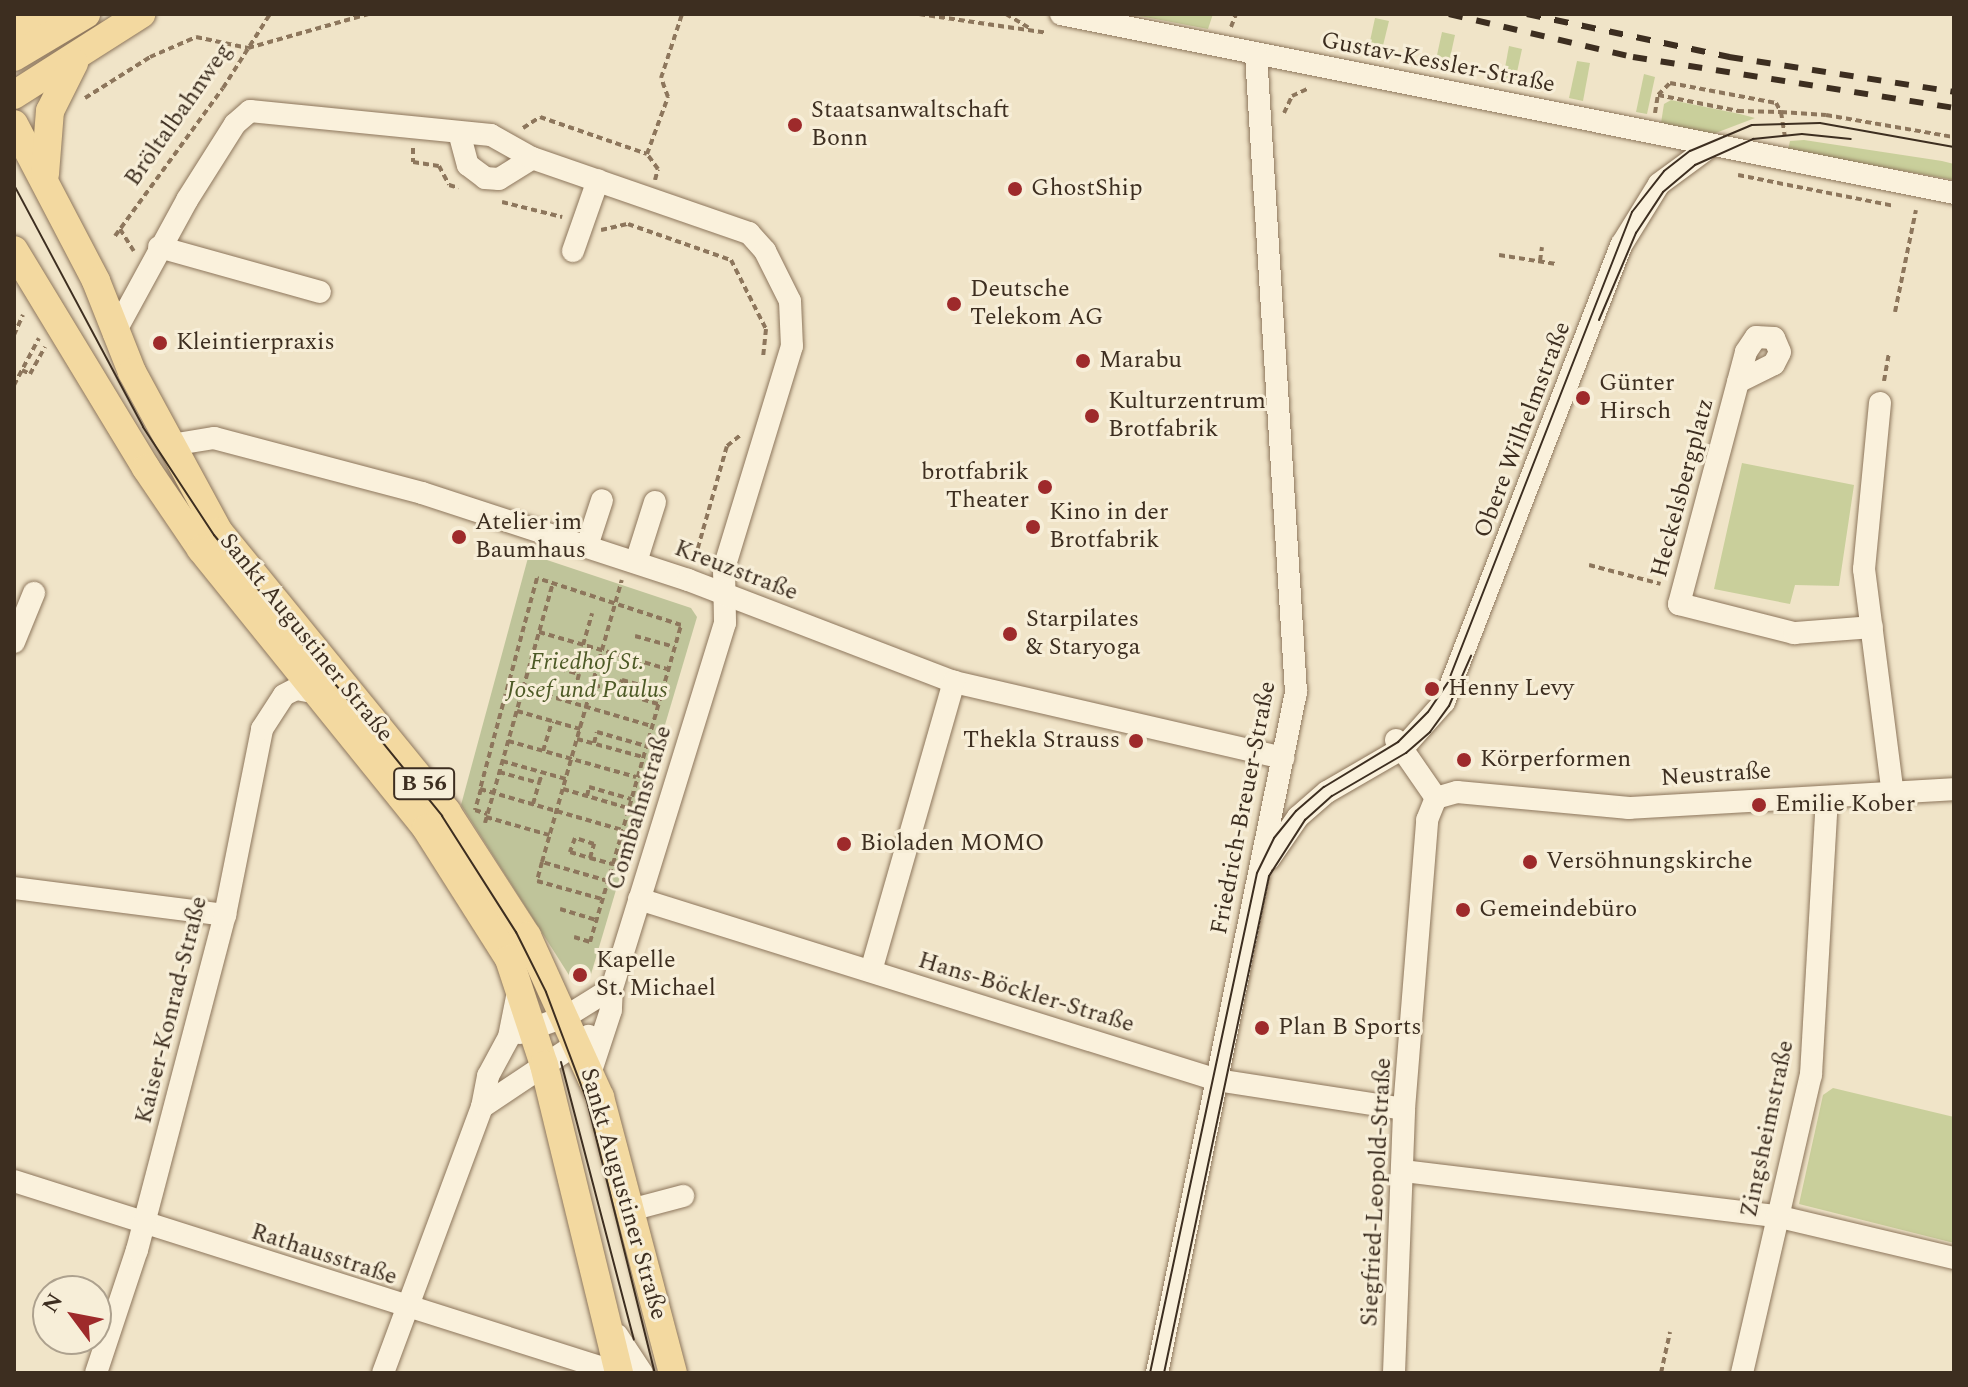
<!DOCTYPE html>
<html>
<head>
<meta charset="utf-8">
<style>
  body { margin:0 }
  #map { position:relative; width:1968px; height:1387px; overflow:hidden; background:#f0e4c8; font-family:Spectral,serif }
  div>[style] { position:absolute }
  .green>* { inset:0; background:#c9cf9b }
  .cemetery>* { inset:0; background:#bfc49a }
  .path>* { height:4px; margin-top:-2px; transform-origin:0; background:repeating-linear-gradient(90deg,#8d765c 0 6px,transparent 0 10px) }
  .roads { filter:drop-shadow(0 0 2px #8d765c) drop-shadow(0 0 2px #8d765c) }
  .minor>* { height:22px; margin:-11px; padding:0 11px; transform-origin:11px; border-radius:11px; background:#faf1dc }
  .major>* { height:28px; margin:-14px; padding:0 14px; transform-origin:14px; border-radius:14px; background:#f3d9a0 }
  .tram>* { height:2px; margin:-1px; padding:0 1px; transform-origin:1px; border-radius:1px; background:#3d2e20 }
  .rail>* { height:6px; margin-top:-3px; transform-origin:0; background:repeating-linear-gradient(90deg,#3d2e20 0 14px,transparent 0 28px) }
  .dots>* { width:22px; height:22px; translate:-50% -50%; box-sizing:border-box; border:4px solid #f7eed8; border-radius:50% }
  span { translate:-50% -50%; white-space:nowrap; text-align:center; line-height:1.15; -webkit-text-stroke:6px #f7eed8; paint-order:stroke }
  .shield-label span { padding:2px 6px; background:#f7eed8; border:2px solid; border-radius:6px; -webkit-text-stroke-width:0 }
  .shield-label { font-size:22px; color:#3d2e20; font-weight:700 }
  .street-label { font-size:24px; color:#3d2e20 }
  .poi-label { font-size:24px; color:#3d2e20 }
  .left { translate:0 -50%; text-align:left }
  .right { translate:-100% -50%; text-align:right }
  .park-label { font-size:24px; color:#4d5a26; font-style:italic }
  .frame { position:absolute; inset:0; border:16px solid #3d2e20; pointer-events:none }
  .north { position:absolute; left:32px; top:1275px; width:80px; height:80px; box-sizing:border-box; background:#f7eed8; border:2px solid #ada18e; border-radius:50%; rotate:302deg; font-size:22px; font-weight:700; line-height:32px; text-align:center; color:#3d2e20 }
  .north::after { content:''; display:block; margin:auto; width:28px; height:36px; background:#9e2a2b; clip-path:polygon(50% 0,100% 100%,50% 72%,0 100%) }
</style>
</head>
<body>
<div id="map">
  <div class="green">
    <i style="clip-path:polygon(1129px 14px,1213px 14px,1208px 29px)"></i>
    <i style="clip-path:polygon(1375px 18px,1389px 21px,1380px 58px,1367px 55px)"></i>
    <i style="clip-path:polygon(1442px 32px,1455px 35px,1447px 72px,1434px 69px)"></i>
    <i style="clip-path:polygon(1509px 46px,1522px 49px,1514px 86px,1502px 84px)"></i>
    <i style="clip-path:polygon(1577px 61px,1590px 63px,1583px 101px,1569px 98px)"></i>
    <i style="clip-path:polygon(1644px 74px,1655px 77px,1647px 114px,1636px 112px)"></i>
    <i style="clip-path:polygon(1671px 100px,1740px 114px,1755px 118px,1713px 134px,1661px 123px,1664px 104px)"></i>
    <i style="clip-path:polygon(1804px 140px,1942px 161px,1954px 164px,1954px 180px,1788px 150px,1790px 141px)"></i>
    <i style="clip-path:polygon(1742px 463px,1854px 485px,1839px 586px,1795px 585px,1790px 604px,1714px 589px)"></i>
    <i style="clip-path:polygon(1833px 1088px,1954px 1117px,1954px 1243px,1799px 1204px,1823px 1095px)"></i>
  </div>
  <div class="cemetery">
    <i style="clip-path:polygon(529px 554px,691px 608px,697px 617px,589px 981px,574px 983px,461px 805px)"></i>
  </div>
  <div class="path">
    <i style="left:919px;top:14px;width:129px;rotate:8.4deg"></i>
    <i style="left:1006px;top:14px;width:27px;rotate:31deg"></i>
    <i style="left:1231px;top:27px;width:14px;rotate:-69deg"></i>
    <i style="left:1658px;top:95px;width:17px;rotate:-45deg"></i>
    <i style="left:1670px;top:83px;width:108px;rotate:10.7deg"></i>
    <i style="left:1776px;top:103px;width:10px;rotate:61deg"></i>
    <i style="left:1781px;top:112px;width:45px;rotate:3.8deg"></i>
    <i style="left:1826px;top:115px;width:130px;rotate:9.8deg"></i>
    <i style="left:85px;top:98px;width:77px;rotate:-32.2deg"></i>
    <i style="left:150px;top:57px;width:50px;rotate:-23.5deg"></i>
    <i style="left:196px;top:37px;width:53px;rotate:11.9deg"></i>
    <i style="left:248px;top:48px;width:125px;rotate:-15.8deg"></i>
    <i style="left:1284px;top:113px;width:19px;rotate:-65deg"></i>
    <i style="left:1292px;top:96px;width:19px;rotate:-25deg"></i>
    <i style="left:1655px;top:113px;width:18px;rotate:-81deg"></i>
    <i style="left:1658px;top:95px;width:82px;rotate:11.3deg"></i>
    <i style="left:1738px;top:111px;width:43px;rotate:1.3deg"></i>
    <i style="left:1781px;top:112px;width:24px;rotate:81deg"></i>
    <i style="left:523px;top:128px;width:20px;rotate:-33deg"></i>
    <i style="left:540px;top:117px;width:113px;rotate:19.1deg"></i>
    <i style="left:413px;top:148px;width:14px;rotate:90deg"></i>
    <i style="left:413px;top:162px;width:26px;rotate:9deg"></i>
    <i style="left:439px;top:166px;width:21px;rotate:62deg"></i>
    <i style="left:449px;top:185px;width:10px;rotate:17deg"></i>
    <i style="left:1738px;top:175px;width:159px;rotate:11.2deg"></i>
    <i style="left:655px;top:180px;width:11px;rotate:-75deg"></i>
    <i style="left:658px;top:169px;width:19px;rotate:-126deg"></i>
    <i style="left:647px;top:154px;width:61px;rotate:-69.8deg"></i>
    <i style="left:668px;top:97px;width:20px;rotate:-110deg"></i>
    <i style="left:661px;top:78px;width:67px;rotate:-71.8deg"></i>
    <i style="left:502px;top:202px;width:62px;rotate:14deg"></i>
    <i style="left:120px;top:229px;width:26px;rotate:58deg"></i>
    <i style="left:601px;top:230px;width:28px;rotate:-13deg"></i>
    <i style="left:628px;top:224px;width:109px;rotate:19.3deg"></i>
    <i style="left:731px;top:260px;width:77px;rotate:63.1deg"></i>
    <i style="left:766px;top:329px;width:28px;rotate:96deg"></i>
    <i style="left:115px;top:236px;width:183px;rotate:-53.9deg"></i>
    <i style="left:223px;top:88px;width:88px;rotate:-57.6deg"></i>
    <i style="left:1499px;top:255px;width:58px;rotate:9deg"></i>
    <i style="left:1540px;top:261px;width:14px;rotate:-82deg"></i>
    <i style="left:1895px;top:312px;width:104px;rotate:-78.4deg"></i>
    <i style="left:14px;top:335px;width:22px;rotate:-66deg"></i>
    <i style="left:22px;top:370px;width:9px;rotate:27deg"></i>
    <i style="left:30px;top:374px;width:31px;rotate:-61deg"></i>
    <i style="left:1884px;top:381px;width:28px;rotate:-80deg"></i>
    <i style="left:14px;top:385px;width:53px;rotate:-62deg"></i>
    <i style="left:695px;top:558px;width:116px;rotate:-74.1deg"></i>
    <i style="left:727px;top:446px;width:19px;rotate:-39deg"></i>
    <i style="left:1589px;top:565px;width:74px;rotate:14.8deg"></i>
    <i style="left:539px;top:632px;width:133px;rotate:16.1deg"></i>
    <i style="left:635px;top:636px;width:41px;rotate:15.4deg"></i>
    <i style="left:583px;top:645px;width:33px;rotate:-74deg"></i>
    <i style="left:531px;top:661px;width:50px;rotate:15.2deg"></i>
    <i style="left:579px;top:674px;width:29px;rotate:104deg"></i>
    <i style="left:508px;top:684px;width:150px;rotate:16.3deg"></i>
    <i style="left:594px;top:685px;width:25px;rotate:16deg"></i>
    <i style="left:658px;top:704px;width:42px;rotate:-163.3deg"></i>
    <i style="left:618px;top:692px;width:13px;rotate:-72deg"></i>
    <i style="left:622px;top:680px;width:41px;rotate:15.4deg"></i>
    <i style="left:517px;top:711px;width:66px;rotate:15.9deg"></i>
    <i style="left:577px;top:739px;width:68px;rotate:15.3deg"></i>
    <i style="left:508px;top:741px;width:133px;rotate:15.7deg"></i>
    <i style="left:594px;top:743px;width:11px;rotate:-75deg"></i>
    <i style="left:597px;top:732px;width:51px;rotate:15.9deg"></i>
    <i style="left:543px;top:751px;width:31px;rotate:-73deg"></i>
    <i style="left:502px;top:761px;width:66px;rotate:15.7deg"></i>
    <i style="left:499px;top:772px;width:41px;rotate:15.4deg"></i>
    <i style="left:539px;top:783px;width:10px;rotate:-73deg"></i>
    <i style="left:481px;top:789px;width:22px;rotate:106deg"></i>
    <i style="left:475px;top:810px;width:13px;rotate:18deg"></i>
    <i style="left:563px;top:789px;width:68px;rotate:16.3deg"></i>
    <i style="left:587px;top:796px;width:9px;rotate:-77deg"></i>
    <i style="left:589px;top:787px;width:44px;rotate:15.9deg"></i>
    <i style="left:533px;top:804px;width:22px;rotate:-74deg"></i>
    <i style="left:486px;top:817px;width:66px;rotate:15.9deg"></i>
    <i style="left:485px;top:823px;width:249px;rotate:-74.2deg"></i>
    <i style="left:590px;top:858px;width:15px;rotate:-74deg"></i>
    <i style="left:594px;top:844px;width:20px;rotate:-162deg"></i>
    <i style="left:575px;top:838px;width:15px;rotate:110deg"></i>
    <i style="left:570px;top:852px;width:21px;rotate:17deg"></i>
    <i style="left:590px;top:858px;width:24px;rotate:15deg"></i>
    <i style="left:542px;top:862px;width:20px;rotate:105deg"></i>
    <i style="left:537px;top:881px;width:67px;rotate:15.5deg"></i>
    <i style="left:608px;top:881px;width:69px;rotate:-163.9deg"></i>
    <i style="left:542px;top:862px;width:293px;rotate:-74.2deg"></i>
    <i style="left:560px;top:909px;width:39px;rotate:17deg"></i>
    <i style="left:574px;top:937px;width:17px;rotate:17deg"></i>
    <i style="left:590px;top:942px;width:81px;rotate:-73.6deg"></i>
    <i style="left:613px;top:864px;width:248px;rotate:-74.1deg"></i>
    <i style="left:681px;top:625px;width:151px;rotate:-161.9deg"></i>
    <i style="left:537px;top:578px;width:219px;rotate:105.1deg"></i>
    <i style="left:480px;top:789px;width:148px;rotate:16.1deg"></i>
    <i style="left:1661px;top:1373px;width:42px;rotate:-77.6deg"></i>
  </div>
  <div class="roads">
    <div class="minor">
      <i style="left:1061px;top:14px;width:911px;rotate:11.33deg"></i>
      <i style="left:460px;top:136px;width:30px;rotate:75deg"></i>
      <i style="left:468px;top:165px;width:21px;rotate:37deg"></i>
      <i style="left:485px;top:178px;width:14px;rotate:4deg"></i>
      <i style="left:499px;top:179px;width:39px;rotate:-32deg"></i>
      <i style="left:159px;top:247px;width:167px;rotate:15.6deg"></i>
      <i style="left:573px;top:251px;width:75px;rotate:-70.6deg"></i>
      <i style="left:114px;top:334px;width:153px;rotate:-61.4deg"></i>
      <i style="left:187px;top:200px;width:90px;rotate:-57.7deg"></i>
      <i style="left:235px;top:124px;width:20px;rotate:-41deg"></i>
      <i style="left:250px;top:111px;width:242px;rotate:5.7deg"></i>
      <i style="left:491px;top:135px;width:47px;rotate:29.3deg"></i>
      <i style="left:532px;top:158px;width:230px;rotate:19.1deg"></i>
      <i style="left:749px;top:233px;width:24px;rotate:48deg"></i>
      <i style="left:765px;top:251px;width:56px;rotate:63.4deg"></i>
      <i style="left:790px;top:301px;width:45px;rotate:87.5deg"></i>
      <i style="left:792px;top:346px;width:233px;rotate:107deg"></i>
      <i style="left:724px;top:569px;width:54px;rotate:88.9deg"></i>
      <i style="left:725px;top:623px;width:382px;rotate:107.2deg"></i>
      <i style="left:612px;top:988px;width:22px;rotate:93deg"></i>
      <i style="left:611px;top:1010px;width:64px;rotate:108.2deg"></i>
      <i style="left:1738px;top:382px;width:40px;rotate:-26.6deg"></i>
      <i style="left:1774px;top:364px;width:13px;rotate:-63deg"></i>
      <i style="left:1780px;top:352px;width:15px;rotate:-113deg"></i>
      <i style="left:1774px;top:338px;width:18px;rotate:-177deg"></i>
      <i style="left:1756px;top:337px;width:18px;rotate:124deg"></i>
      <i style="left:1746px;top:352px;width:261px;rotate:104.9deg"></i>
      <i style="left:1679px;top:604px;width:119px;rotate:14.2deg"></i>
      <i style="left:1794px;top:633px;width:78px;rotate:-4.4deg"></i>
      <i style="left:1880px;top:403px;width:167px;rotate:95.5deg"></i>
      <i style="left:1864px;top:569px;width:228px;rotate:82.7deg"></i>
      <i style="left:171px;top:445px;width:44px;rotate:-9.2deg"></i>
      <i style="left:214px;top:438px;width:215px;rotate:14.8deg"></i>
      <i style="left:422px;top:493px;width:280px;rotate:18.1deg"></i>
      <i style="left:688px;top:580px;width:285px;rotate:21deg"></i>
      <i style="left:954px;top:682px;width:338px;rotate:13deg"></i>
      <i style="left:587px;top:546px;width:48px;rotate:-71.9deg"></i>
      <i style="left:636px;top:562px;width:63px;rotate:-72.4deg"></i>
      <i style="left:14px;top:642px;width:53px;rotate:-67.8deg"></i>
      <i style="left:1396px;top:740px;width:70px;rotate:55.4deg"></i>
      <i style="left:1436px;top:798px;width:22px;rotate:-16deg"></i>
      <i style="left:1457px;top:792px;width:173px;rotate:5.3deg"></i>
      <i style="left:1629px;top:808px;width:326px;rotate:-3.3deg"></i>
      <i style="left:1269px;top:859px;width:51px;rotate:-55.4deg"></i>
      <i style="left:1298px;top:817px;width:38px;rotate:-41deg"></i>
      <i style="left:1327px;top:792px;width:88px;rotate:-30.1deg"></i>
      <i style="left:1403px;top:748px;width:62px;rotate:-48.3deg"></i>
      <i style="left:1444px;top:702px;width:491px;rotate:-68.8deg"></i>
      <i style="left:1622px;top:244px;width:70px;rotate:-58.3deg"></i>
      <i style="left:1659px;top:184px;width:64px;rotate:-36.2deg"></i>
      <i style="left:14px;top:888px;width:213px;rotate:7.3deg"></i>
      <i style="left:639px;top:899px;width:606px;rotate:17.39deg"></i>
      <i style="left:1217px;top:1080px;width:189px;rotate:8.8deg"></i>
      <i style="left:871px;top:971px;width:301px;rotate:-74deg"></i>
      <i style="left:520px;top:1033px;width:50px;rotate:-19.9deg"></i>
      <i style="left:567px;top:1016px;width:53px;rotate:-31.9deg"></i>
      <i style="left:482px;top:1107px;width:128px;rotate:-33.8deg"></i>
      <i style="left:1403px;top:1171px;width:376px;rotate:6.9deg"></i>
      <i style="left:1776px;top:1216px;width:183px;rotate:13.3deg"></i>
      <i style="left:14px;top:1181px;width:635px;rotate:17.61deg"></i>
      <i style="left:630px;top:1210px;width:55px;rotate:-14.8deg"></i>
      <i style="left:617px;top:1335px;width:45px;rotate:56.7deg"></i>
      <i style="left:96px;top:1373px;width:130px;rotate:-71.6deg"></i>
      <i style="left:137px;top:1250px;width:346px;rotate:-75.3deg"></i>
      <i style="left:225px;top:915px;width:190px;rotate:-78.7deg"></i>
      <i style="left:262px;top:729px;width:40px;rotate:-57.1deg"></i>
      <i style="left:284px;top:695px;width:13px;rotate:-27deg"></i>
      <i style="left:296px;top:689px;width:22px;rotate:10deg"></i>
      <i style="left:383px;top:1373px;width:284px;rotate:-69.6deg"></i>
      <i style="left:482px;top:1107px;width:32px;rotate:-79deg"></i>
      <i style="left:488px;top:1076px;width:44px;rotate:-61.7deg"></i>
      <i style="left:509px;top:1037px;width:51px;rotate:-78.7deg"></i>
      <i style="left:1157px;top:1373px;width:695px;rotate:-78.46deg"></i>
      <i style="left:1296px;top:692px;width:639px;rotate:-93.59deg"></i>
      <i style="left:1394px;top:1373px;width:264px;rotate:-87.8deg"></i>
      <i style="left:1404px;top:1109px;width:290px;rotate:-85.4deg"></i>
      <i style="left:1427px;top:820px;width:24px;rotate:-68deg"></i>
      <i style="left:1742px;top:1373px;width:306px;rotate:-77deg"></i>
      <i style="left:1811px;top:1075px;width:277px;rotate:-86.7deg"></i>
    </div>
    <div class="major">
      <i style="left:14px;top:30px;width:44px;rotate:-3.9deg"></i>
      <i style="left:14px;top:57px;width:84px;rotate:-30.8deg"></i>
      <i style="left:14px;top:95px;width:151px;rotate:-32.5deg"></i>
      <i style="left:14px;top:124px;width:177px;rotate:62.4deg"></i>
      <i style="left:96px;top:281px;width:98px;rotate:68.4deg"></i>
      <i style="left:132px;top:372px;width:182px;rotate:61.5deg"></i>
      <i style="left:219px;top:532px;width:361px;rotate:50.8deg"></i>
      <i style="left:447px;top:812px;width:148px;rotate:57.2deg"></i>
      <i style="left:527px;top:936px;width:177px;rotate:65.6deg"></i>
      <i style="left:600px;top:1097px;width:285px;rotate:75.2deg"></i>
      <i style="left:45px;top:174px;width:63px;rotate:-85.5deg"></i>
      <i style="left:50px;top:111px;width:54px;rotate:-63.4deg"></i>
      <i style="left:14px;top:250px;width:255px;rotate:58.8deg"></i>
      <i style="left:146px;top:468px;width:98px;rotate:55.8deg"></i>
      <i style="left:201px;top:549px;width:358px;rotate:51.1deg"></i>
      <i style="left:426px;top:828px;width:155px;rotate:57.6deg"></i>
      <i style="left:509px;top:959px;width:112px;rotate:71.7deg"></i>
      <i style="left:544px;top:1065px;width:317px;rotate:76.3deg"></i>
    </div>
  </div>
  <div class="tram">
    <i style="left:14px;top:185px;width:274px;rotate:61.9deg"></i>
    <i style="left:143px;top:427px;width:129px;rotate:56.7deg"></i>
    <i style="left:214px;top:535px;width:362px;rotate:50.9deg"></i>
    <i style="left:442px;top:816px;width:138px;rotate:57.5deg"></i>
    <i style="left:516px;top:932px;width:67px;rotate:63.4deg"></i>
    <i style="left:546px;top:992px;width:116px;rotate:69.4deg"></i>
    <i style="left:587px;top:1101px;width:280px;rotate:76deg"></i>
    <i style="left:1599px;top:320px;width:95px;rotate:-67deg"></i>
    <i style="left:1636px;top:233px;width:49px;rotate:-56.6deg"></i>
    <i style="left:1663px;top:192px;width:42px;rotate:-40.2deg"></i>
    <i style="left:1695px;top:165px;width:64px;rotate:-24.1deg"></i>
    <i style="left:1753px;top:139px;width:49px;rotate:-5.8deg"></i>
    <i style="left:1802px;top:134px;width:49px;rotate:5.8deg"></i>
    <i style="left:561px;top:1062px;width:287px;rotate:75.3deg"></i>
    <i style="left:1150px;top:1373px;width:511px;rotate:-77.92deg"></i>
    <i style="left:1257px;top:873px;width:39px;rotate:-64deg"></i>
    <i style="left:1274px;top:838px;width:35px;rotate:-51deg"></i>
    <i style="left:1296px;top:811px;width:37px;rotate:-41deg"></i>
    <i style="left:1324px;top:787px;width:87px;rotate:-31.3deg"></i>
    <i style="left:1398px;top:742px;width:42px;rotate:-45deg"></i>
    <i style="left:1428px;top:712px;width:36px;rotate:-56deg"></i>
    <i style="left:1448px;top:682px;width:505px;rotate:-68.62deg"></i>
    <i style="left:1632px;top:212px;width:52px;rotate:-52deg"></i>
    <i style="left:1664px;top:171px;width:33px;rotate:-38deg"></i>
    <i style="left:1690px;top:151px;width:67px;rotate:-22.8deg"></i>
    <i style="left:1752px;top:125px;width:68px;rotate:-1.7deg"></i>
    <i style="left:1820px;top:123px;width:136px;rotate:10.2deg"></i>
    <i style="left:1164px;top:1373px;width:508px;rotate:-78.07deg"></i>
    <i style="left:1269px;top:876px;width:67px;rotate:-57.3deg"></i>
    <i style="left:1305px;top:820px;width:36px;rotate:-42deg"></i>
    <i style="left:1332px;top:796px;width:86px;rotate:-30.2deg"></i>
    <i style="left:1406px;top:753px;width:32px;rotate:-41deg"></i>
    <i style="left:1430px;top:732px;width:32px;rotate:-54deg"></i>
    <i style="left:1449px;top:706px;width:55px;rotate:-66.3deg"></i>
  </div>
  <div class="rail">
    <i style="left:1449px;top:14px;width:189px;rotate:13.2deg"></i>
    <i style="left:1633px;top:57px;width:325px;rotate:9deg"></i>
    <i style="left:1527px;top:14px;width:207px;rotate:12deg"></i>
    <i style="left:1729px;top:57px;width:228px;rotate:8.8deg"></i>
  </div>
  <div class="dots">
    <i style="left:795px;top:125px;background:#9e2a2b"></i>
    <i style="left:1015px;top:189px;background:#9e2a2b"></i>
    <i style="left:954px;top:304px;background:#9e2a2b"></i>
    <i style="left:160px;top:343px;background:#9e2a2b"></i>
    <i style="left:1083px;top:361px;background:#9e2a2b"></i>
    <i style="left:1583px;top:398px;background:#9e2a2b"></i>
    <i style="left:1092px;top:416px;background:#9e2a2b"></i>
    <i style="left:1045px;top:487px;background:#9e2a2b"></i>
    <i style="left:1033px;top:527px;background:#9e2a2b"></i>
    <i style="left:459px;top:537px;background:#9e2a2b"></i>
    <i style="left:1010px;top:634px;background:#9e2a2b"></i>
    <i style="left:1432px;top:689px;background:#9e2a2b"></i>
    <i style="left:1136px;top:741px;background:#9e2a2b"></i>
    <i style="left:1464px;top:760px;background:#9e2a2b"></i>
    <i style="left:1759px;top:805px;background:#9e2a2b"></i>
    <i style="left:844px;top:844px;background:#9e2a2b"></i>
    <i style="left:1530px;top:862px;background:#9e2a2b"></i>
    <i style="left:1463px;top:910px;background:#9e2a2b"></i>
    <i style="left:580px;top:975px;background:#9e2a2b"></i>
    <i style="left:1262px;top:1028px;background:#9e2a2b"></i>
  </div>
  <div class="shield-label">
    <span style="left:424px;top:784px">B 56</span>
  </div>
  <div class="street-label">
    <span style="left:1438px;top:63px;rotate:11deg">Gustav-Kessler-Straße</span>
    <span style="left:179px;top:115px;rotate:-55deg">Bröltalbahnweg</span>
    <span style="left:1523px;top:430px;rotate:-69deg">Obere Wilhelmstraße</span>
    <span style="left:1683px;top:488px;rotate:-75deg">Heckelsbergplatz</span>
    <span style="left:736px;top:571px;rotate:21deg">Kreuzstraße</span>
    <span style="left:306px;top:638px;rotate:51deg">Sankt Augustiner Straße</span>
    <span style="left:1716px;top:775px;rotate:-4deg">Neustraße</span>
    <span style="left:640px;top:808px;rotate:-73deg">Combahnstraße</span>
    <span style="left:1244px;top:808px;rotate:-79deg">Friedrich-Breuer-Straße</span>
    <span style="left:1026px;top:993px;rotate:17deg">Hans-Böckler-Straße</span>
    <span style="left:172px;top:1010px;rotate:-76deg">Kaiser-Konrad-Straße</span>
    <span style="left:1768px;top:1129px;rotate:-78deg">Zingsheimstraße</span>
    <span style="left:1377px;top:1192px;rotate:-87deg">Siegfried-Leopold-Straße</span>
    <span style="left:623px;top:1194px;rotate:74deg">Sankt Augustiner Straße</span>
    <span style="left:324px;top:1255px;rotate:18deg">Rathausstraße</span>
  </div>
  <div class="poi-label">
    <span class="left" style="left:811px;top:125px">Staatsanwaltschaft<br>Bonn</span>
    <span class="left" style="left:1031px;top:189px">GhostShip</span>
    <span class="left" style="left:970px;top:304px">Deutsche<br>Telekom AG</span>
    <span class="left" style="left:176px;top:343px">Kleintierpraxis</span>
    <span class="left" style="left:1099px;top:361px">Marabu</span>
    <span class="left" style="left:1599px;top:398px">Günter<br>Hirsch</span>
    <span class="left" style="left:1108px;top:416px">Kulturzentrum<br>Brotfabrik</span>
    <span class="right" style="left:1029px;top:487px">brotfabrik<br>Theater</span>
    <span class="left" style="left:1049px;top:527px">Kino in der<br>Brotfabrik</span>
    <span class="left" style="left:475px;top:537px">Atelier im<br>Baumhaus</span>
    <span class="left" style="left:1026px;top:634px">Starpilates<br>&amp; Staryoga</span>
    <span class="left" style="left:1448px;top:689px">Henny Levy</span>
    <span class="right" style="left:1120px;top:741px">Thekla Strauss</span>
    <span class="left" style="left:1480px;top:760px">Körperformen</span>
    <span class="left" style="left:1775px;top:805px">Emilie Kober</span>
    <span class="left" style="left:860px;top:844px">Bioladen MOMO</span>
    <span class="left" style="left:1546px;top:862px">Versöhnungskirche</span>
    <span class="left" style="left:1479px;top:910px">Gemeindebüro</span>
    <span class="left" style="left:596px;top:975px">Kapelle<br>St. Michael</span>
    <span class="left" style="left:1278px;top:1028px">Plan B Sports</span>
  </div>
  <div class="park-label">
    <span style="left:587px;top:677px">Friedhof St.<br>Josef und Paulus</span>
  </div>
  <div class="frame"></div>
  <div class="north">N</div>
</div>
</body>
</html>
